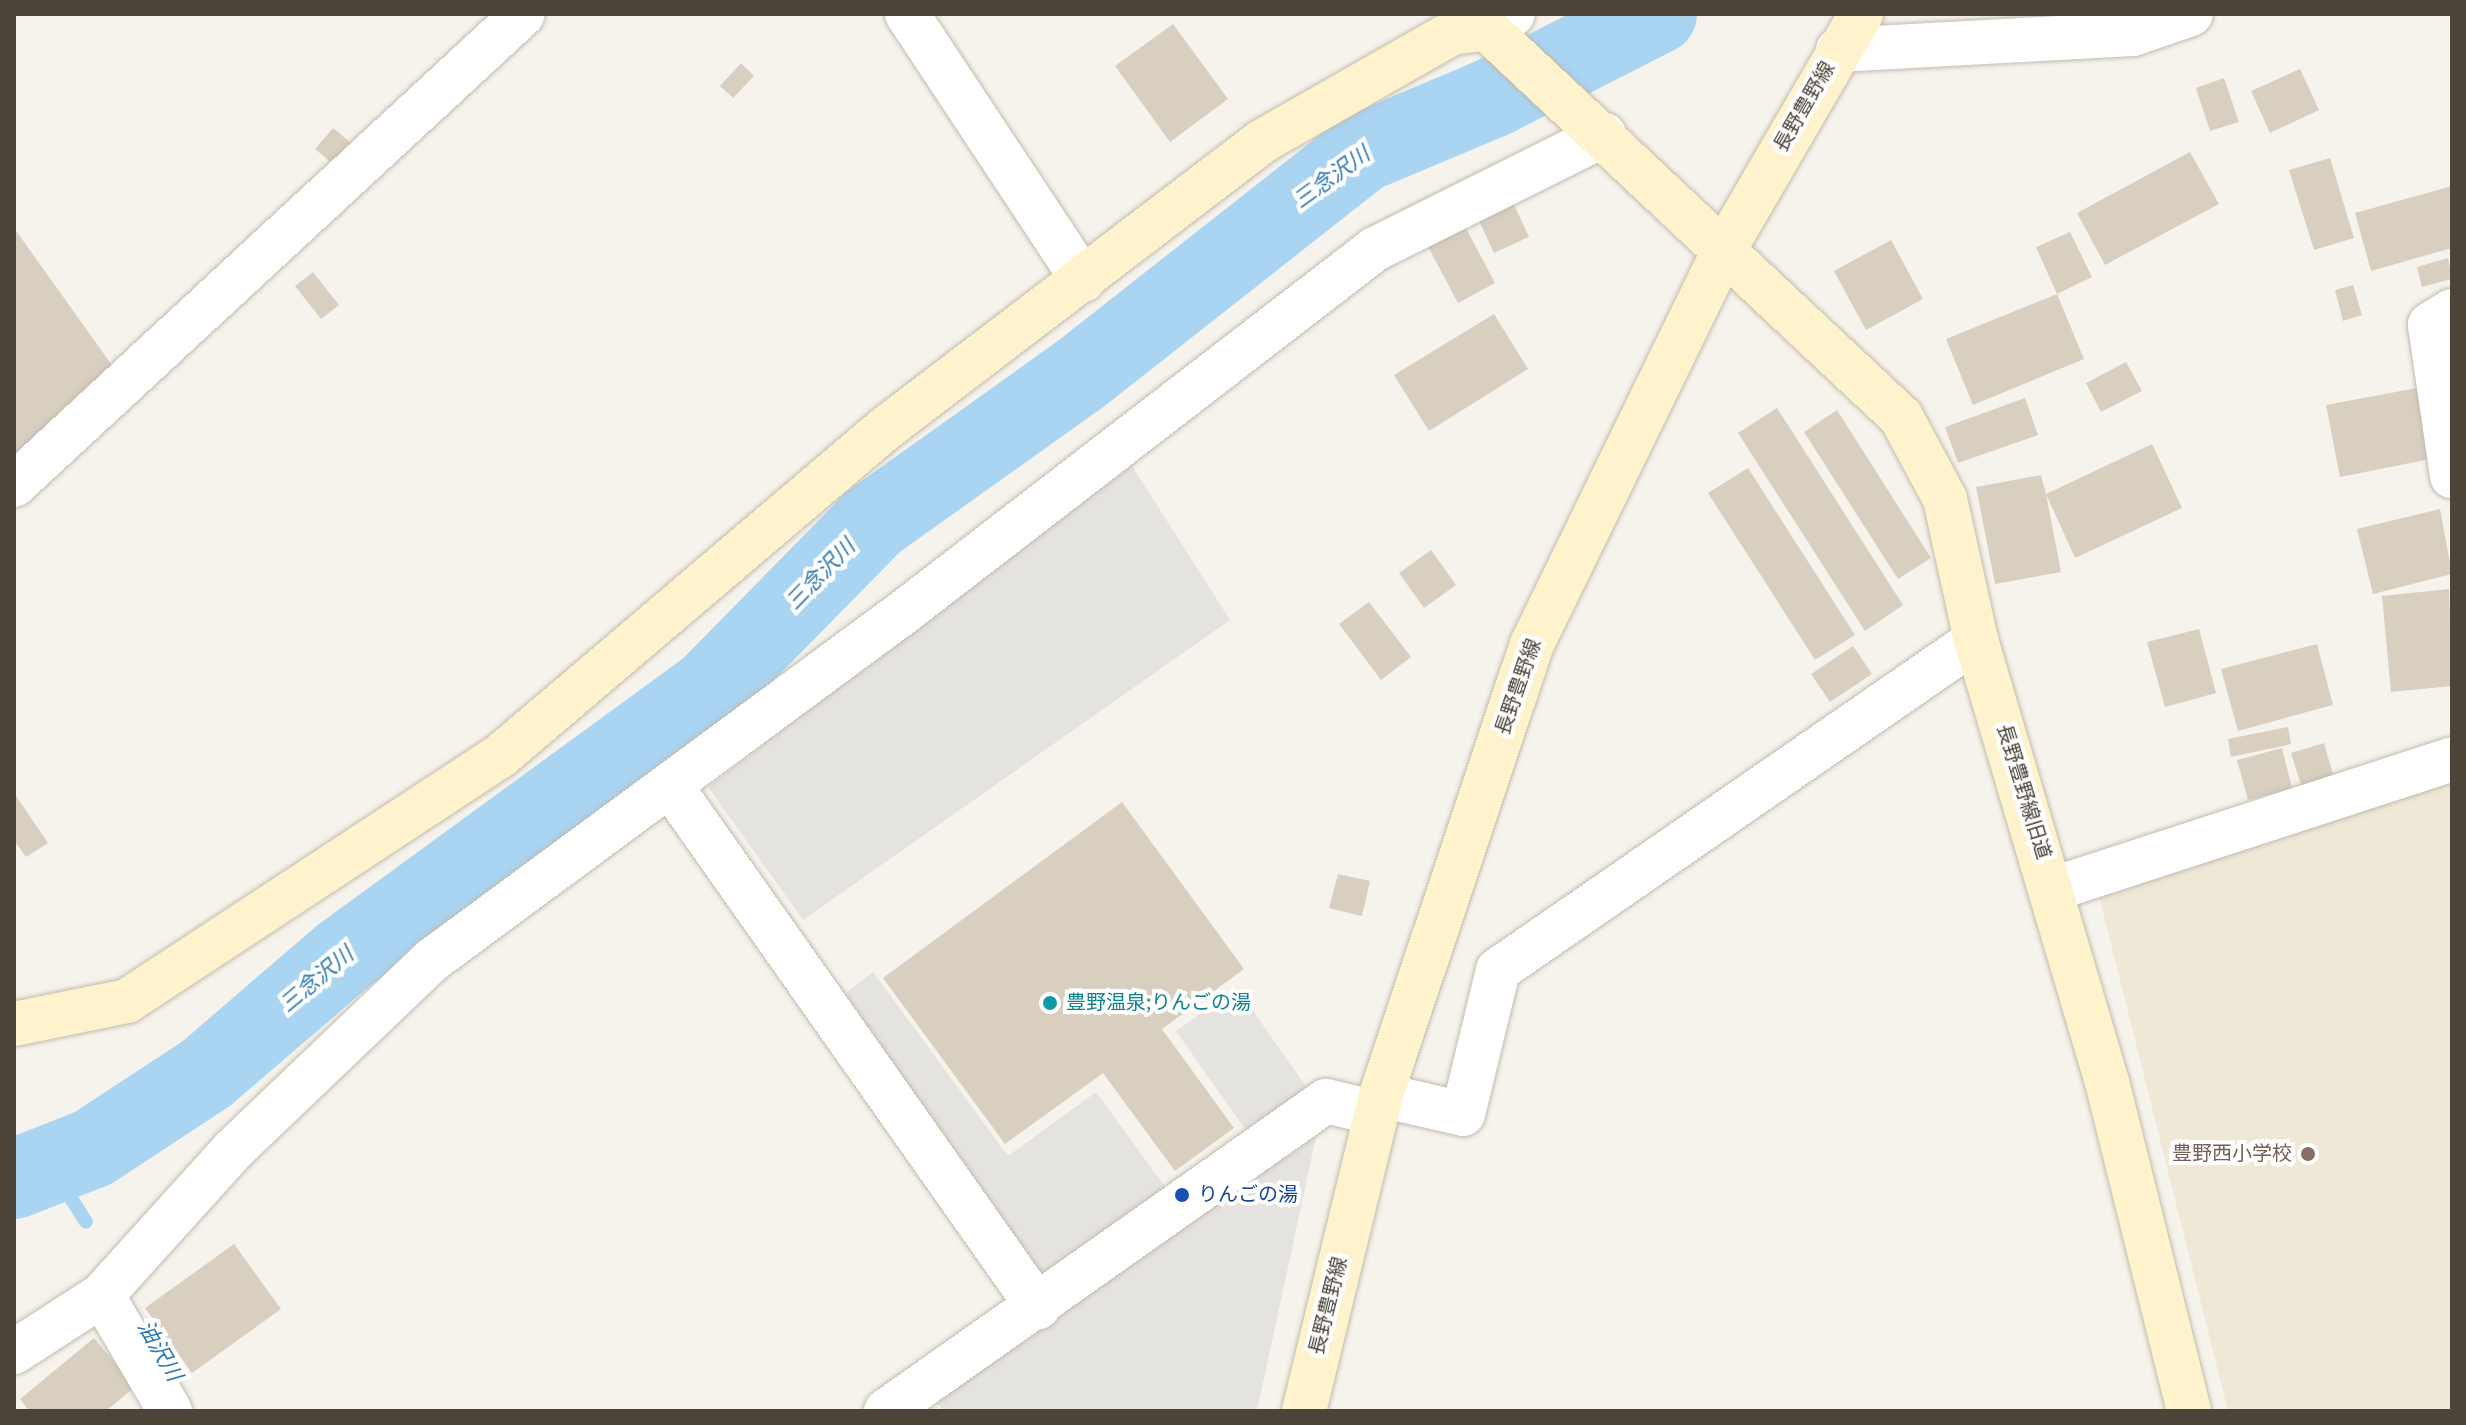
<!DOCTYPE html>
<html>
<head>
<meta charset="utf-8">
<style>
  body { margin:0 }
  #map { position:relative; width:2466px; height:1425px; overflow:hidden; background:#f6f3ec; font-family:"Source Sans 3","Noto Sans JP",sans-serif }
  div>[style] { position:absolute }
  .education>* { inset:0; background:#efe8d6 }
  .parking>* { inset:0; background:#e5e3e0 }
  .stream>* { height:14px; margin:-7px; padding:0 7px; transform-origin:7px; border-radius:7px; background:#a9d4f2 }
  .river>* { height:80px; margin:-40px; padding:0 40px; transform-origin:40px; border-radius:40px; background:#a9d4f2 }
  .building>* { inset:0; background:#d8cfc1 }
  .roads { filter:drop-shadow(0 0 2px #c2bbae) drop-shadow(0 0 2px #c2bbae) }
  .street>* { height:44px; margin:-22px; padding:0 22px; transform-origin:22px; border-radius:22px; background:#fff }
  .secondary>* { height:44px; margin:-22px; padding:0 22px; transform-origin:22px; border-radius:22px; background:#fff3cd }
  .dots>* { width:22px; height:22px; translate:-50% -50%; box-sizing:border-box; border:4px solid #fff; border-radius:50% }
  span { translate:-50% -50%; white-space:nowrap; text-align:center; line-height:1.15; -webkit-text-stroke:8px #fff; paint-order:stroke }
  .street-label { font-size:20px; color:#4b4439 }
  .culture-label { font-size:20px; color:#0d838f }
  .left { translate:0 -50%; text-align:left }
  .education-label { font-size:20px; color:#785e54 }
  .right { translate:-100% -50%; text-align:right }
  .transit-label { font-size:20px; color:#164399 }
  .water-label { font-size:22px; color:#2e7ab2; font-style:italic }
  .frame { position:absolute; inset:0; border:16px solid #4b4439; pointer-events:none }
</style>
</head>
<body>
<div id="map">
  <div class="education">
    <i style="clip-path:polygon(2452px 775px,2452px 1411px,2228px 1411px,2099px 896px)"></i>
  </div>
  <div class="parking">
    <i style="clip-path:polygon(1132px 466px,1230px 620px,803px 920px,708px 787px)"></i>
    <i style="clip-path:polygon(873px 972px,1008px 1156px,1096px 1092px,1174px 1199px,1042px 1290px,837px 1000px)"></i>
    <i style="clip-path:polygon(1237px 988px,1314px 1098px,1252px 1139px,1176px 1031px)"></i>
    <i style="clip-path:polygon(1316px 1137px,1257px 1411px,943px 1411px,930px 1392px)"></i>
  </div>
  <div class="stream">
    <i style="left:50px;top:1165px;width:67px;rotate:57.7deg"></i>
  </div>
  <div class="river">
    <i style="left:14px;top:1179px;width:85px;rotate:-21.4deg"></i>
    <i style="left:93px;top:1148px;width:136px;rotate:-33.3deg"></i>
    <i style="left:207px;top:1073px;width:179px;rotate:-40.7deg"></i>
    <i style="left:343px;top:956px;width:453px;rotate:-36.1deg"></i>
    <i style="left:709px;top:689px;width:234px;rotate:-45.5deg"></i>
    <i style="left:873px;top:522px;width:252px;rotate:-35.5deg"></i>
    <i style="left:1078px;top:376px;width:360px;rotate:-38.2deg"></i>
    <i style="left:1361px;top:153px;width:144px;rotate:-22.8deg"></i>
    <i style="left:1494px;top:97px;width:183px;rotate:-27deg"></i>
  </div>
  <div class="building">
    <i style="clip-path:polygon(1173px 24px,1228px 99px,1170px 142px,1115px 66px)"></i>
    <i style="clip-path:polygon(741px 63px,754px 76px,733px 98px,720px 86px)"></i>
    <i style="clip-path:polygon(2300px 69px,2319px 110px,2270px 133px,2251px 91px)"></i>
    <i style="clip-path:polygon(2224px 78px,2239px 122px,2210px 131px,2196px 88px)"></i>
    <i style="clip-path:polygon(333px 128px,351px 143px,333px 164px,315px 149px)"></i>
    <i style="clip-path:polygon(2190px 152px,2219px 204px,2105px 265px,2077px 213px)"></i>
    <i style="clip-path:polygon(2330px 158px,2354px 238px,2314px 250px,2289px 170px)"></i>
    <i style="clip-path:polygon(2452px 186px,2452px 248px,2371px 271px,2355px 213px)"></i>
    <i style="clip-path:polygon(1509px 194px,1529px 237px,1494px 253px,1474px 210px)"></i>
    <i style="clip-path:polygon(1462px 221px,1495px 283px,1458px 303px,1425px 241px)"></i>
    <i style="clip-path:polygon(14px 228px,114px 368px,14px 464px)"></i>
    <i style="clip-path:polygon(2070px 232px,2092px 277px,2057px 294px,2036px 247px)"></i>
    <i style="clip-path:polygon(1891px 240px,1923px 299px,1866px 330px,1834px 271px)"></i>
    <i style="clip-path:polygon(2448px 258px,2452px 279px,2422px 287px,2417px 267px)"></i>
    <i style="clip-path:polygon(313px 272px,339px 305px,321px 319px,295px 286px)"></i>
    <i style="clip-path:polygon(2353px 285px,2362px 315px,2343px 321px,2335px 290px)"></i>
    <i style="clip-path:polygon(2057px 294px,2084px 359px,1973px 405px,1946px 339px)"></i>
    <i style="clip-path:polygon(1494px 314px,1528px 369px,1429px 431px,1394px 375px)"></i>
    <i style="clip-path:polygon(2126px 362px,2142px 391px,2101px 412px,2086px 383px)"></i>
    <i style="clip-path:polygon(2417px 388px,2430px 459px,2340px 477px,2326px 405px)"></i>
    <i style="clip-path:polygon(2025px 398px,2038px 435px,1958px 463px,1945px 427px)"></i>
    <i style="clip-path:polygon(1777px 408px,1903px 605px,1865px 631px,1738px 433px)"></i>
    <i style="clip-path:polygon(1837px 410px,1931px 558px,1898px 579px,1804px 432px)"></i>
    <i style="clip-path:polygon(2152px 444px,2182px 508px,2075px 558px,2046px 494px,2061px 572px,1995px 584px,1976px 487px,2041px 475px,2046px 494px)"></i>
    <i style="clip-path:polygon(1748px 468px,1855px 635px,1815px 660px,1708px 493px)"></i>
    <i style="clip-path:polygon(2440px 509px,2452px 574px,2373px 594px,2357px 529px)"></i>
    <i style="clip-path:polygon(1431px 550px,1456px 585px,1424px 608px,1399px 573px)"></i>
    <i style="clip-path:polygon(2449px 589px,2452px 686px,2391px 692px,2382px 596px)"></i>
    <i style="clip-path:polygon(1369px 602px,1411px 657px,1381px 680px,1339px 624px)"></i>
    <i style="clip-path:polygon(2199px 629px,2216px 693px,2165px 707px,2147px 642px)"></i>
    <i style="clip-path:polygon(2317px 644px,2333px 705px,2238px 731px,2221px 669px)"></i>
    <i style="clip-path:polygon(1853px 646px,1872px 674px,1830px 702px,1811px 674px)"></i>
    <i style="clip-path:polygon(2288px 727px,2291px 744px,2231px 757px,2228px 739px)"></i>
    <i style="clip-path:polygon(2324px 743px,2334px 778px,2302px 788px,2291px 753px)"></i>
    <i style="clip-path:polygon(2282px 748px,2292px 788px,2248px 800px,2237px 760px)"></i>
    <i style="clip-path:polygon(14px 793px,48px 843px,26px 857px,14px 840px)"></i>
    <i style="clip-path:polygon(1122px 802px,1244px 969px,1162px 1029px,1234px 1128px,1175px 1171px,1103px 1073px,1005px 1144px,883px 978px)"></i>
    <i style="clip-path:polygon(1338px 874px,1370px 881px,1362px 916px,1329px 908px)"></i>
    <i style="clip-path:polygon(234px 1244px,281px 1309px,192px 1373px,145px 1308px)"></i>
    <i style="clip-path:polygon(94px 1338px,135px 1387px,106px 1411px,29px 1411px,20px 1399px)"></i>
  </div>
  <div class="roads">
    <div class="street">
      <i style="left:907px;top:14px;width:319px;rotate:56.5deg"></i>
      <i style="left:1486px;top:28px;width:30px;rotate:-27deg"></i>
      <i style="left:1838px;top:50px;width:295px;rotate:-3.1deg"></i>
      <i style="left:2133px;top:34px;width:61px;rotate:-19deg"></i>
      <i style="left:2452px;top:311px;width:26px;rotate:148deg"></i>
      <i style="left:2430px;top:325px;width:153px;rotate:81.7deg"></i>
      <i style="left:14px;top:485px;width:693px;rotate:-42.78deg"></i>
      <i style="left:670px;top:785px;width:639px;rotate:54.82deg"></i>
      <i style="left:2053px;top:889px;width:420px;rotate:-18deg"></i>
      <i style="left:1381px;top:1095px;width:84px;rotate:13deg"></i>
      <i style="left:1463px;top:1114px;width:148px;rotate:-76.3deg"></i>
      <i style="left:1498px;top:970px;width:581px;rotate:-34.62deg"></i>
      <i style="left:102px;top:1295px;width:134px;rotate:59.6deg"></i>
      <i style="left:14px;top:1352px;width:105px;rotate:-32.9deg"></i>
      <i style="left:102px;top:1295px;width:195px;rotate:-47.9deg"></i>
      <i style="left:233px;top:1150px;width:275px;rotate:-43.7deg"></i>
      <i style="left:432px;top:960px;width:586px;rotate:-36.4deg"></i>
      <i style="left:904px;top:612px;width:595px;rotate:-37.62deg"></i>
      <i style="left:1375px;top:249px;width:256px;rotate:-26.5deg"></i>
      <i style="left:886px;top:1411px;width:538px;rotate:-35.17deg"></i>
      <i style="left:1326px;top:1101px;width:51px;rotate:13.5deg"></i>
    </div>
    <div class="secondary">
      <i style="left:14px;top:1024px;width:115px;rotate:-11.5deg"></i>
      <i style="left:127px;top:1001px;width:445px;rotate:-33.3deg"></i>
      <i style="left:499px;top:757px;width:508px;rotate:-40.37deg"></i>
      <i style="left:886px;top:428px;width:472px;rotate:-37.3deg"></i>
      <i style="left:1261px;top:142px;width:220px;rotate:-29.7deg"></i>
      <i style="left:1452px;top:33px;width:34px;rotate:-8deg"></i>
      <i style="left:1486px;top:28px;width:569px;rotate:43.15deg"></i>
      <i style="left:1901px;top:417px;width:93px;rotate:61.8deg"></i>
      <i style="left:1945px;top:499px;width:144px;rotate:77.6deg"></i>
      <i style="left:1976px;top:640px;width:461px;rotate:73.5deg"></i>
      <i style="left:2107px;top:1082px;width:339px;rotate:76deg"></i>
      <i style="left:1304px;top:1411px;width:325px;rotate:-76.3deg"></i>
      <i style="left:1381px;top:1095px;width:476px;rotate:-71.5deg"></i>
      <i style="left:1532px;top:644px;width:441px;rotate:-64deg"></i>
      <i style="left:1725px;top:248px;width:271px;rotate:-59.8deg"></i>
    </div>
  </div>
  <div class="dots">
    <i style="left:1050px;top:1003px;background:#0f9aa8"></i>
    <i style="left:2308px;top:1154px;background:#8d6e63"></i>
    <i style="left:1182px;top:1195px;background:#1a4fb4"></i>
  </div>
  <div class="street-label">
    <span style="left:1805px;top:107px;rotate:-60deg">長野豊野線</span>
    <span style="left:1519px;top:687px;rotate:-71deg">長野豊野線</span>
    <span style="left:2023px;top:792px;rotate:73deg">長野豊野線旧道</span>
    <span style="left:1329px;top:1306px;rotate:-76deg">長野豊野線</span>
  </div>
  <div class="culture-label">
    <span class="left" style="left:1066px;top:1003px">豊野温泉;りんごの湯</span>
  </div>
  <div class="education-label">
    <span class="right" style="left:2292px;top:1154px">豊野西小学校</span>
  </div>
  <div class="transit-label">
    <span class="left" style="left:1198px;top:1195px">りんごの湯</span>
  </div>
  <div class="water-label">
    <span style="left:1332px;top:178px;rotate:-36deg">三念沢川</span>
    <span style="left:821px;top:575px;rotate:-46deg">三念沢川</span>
    <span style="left:317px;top:980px;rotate:-40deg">三念沢川</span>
    <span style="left:159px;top:1351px;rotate:60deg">油沢川</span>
  </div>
  <div class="frame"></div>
</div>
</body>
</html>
